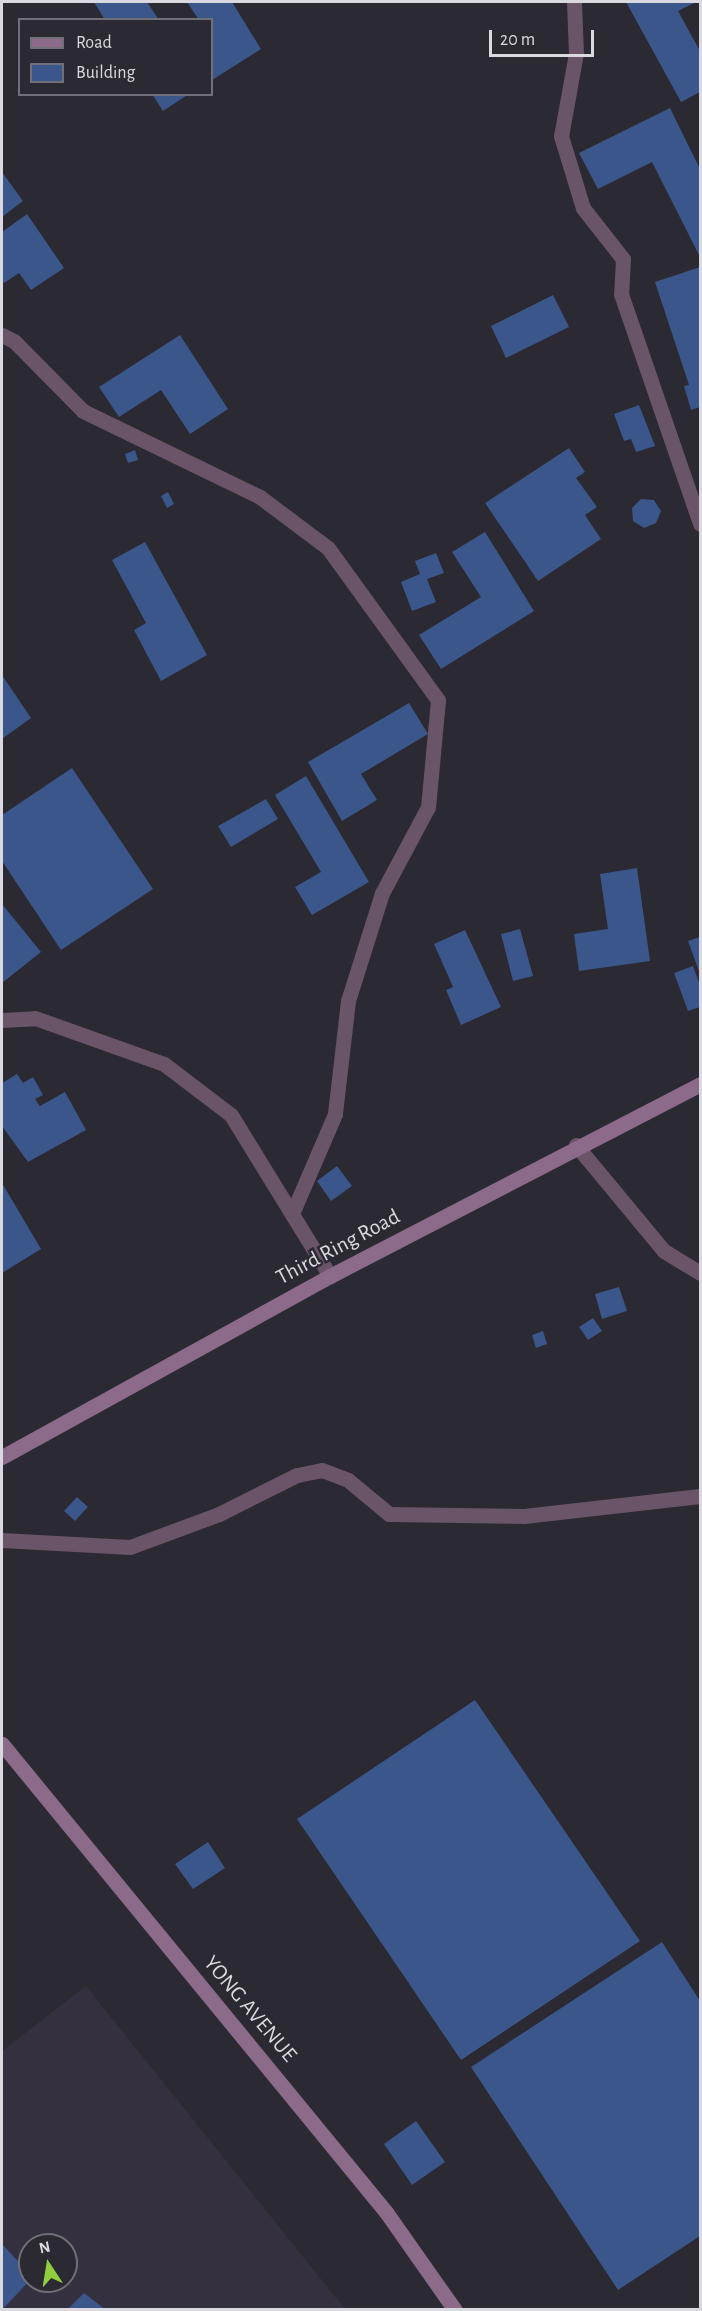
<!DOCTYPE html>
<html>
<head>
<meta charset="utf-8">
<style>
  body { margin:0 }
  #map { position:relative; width:702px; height:2311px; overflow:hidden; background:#2b2932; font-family:"Alegreya Sans",sans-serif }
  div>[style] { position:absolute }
  .built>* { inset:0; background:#34303f }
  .building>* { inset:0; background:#3a568a }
  .street>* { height:15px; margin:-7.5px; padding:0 7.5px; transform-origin:7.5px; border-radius:7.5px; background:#695468 }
  .secondary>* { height:15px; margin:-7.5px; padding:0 7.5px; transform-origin:7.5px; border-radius:7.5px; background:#8c6a8a }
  span { translate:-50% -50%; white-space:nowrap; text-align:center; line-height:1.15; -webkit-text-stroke:5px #2b2932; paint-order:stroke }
  .street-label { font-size:22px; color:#dad9df }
  .frame { position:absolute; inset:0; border:3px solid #dad9df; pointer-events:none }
  .legend { position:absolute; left:18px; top:18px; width:195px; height:78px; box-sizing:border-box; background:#2b2932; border:2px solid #716f77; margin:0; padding:8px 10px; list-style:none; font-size:18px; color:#dad9df }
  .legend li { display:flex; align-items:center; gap:12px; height:30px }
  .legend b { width:30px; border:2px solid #716f77 }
  .north { position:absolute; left:18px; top:2233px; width:60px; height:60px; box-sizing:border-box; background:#2b2932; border:2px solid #716f77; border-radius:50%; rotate:348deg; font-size:16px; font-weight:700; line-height:24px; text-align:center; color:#dad9df }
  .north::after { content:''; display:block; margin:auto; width:21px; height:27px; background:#92cd3f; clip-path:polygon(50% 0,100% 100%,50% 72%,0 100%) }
  .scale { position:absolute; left:489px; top:30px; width:105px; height:27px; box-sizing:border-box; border:3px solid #dad9df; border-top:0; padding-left:8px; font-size:18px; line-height:21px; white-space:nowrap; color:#dad9df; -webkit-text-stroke:4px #2b2932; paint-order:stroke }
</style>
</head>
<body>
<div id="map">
  <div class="built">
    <i style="clip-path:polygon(evenodd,86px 1986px,345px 2309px,2px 2310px,2px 2051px,86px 1986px,30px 2245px,66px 2245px,66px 2281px,30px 2281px,30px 2245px)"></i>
  </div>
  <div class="building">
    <i style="clip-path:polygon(94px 2px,147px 2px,159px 20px,105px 20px)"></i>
    <i style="clip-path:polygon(187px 2px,232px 2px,261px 49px,212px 80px,212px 20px,199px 20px)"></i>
    <i style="clip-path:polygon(626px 2px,696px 2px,678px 11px,700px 51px,700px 92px,681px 102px)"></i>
    <i style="clip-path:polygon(152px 94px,189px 94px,163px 111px)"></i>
    <i style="clip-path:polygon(670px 108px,700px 169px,700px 257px,652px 162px,598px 189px,579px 153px)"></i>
    <i style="clip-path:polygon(2px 172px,23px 201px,2px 217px)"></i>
    <i style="clip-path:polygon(27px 214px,64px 268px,31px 290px,19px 273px,4px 283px,2px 279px,2px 232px)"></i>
    <i style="clip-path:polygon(700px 267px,700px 407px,691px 410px,684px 386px,689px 385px,655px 282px)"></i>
    <i style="clip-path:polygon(553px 295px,569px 327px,506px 358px,491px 326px)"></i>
    <i style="clip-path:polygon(180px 335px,228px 409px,190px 434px,161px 390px,119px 417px,99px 387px)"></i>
    <i style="clip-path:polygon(639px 405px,655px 446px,636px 452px,631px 439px,624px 441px,614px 414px)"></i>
    <i style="clip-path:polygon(569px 448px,585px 472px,576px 478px,597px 507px,585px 515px,601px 539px,538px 581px,485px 503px)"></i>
    <i style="clip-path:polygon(135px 450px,138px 460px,128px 463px,125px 454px)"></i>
    <i style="clip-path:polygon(168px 492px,174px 504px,167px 508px,161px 496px)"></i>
    <i style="clip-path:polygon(641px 499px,654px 500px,661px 511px,656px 523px,644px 528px,633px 521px,632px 508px)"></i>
    <i style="clip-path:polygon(485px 532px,534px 611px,441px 669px,419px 635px,481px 597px,452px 552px)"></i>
    <i style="clip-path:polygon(145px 542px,207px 655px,161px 681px,134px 630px,146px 623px,112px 560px)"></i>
    <i style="clip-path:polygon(436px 553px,444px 573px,427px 579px,436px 602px,412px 611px,401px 582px,420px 574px,415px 561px)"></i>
    <i style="clip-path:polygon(2px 675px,31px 718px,2px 739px)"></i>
    <i style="clip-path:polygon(409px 703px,428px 734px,361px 774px,377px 800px,342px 821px,308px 762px)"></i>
    <i style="clip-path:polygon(72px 768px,153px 889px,61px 950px,2px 861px,2px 815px)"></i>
    <i style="clip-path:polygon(306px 776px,369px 882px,312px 915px,295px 887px,321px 872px,275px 795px)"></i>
    <i style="clip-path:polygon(266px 799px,278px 819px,231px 847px,218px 826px)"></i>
    <i style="clip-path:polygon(637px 868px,650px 961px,579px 971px,574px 934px,608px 929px,600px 874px)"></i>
    <i style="clip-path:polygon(2px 904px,41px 952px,2px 983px)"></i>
    <i style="clip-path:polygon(520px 929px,533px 976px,513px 981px,501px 934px)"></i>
    <i style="clip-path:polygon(465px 930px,501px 1007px,461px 1025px,446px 990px,453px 987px,434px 944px)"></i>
    <i style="clip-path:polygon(700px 937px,700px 974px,688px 941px)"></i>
    <i style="clip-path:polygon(693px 966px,700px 985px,700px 1007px,688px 1011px,674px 973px)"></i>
    <i style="clip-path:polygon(17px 1074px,23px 1083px,33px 1077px,43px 1095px,35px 1099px,40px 1106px,65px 1092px,86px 1130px,28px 1162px,2px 1126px,2px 1083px)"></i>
    <i style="clip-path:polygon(337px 1166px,352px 1186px,331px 1201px,317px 1181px)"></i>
    <i style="clip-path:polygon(2px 1183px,41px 1249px,2px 1273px)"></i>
    <i style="clip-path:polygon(619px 1287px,627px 1311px,602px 1319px,595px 1294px)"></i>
    <i style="clip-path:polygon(593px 1318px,602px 1331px,588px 1340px,579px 1327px)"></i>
    <i style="clip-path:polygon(543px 1331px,547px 1344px,536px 1348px,532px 1335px)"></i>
    <i style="clip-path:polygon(77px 1497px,88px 1507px,75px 1521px,64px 1511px)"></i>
    <i style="clip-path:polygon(475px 1700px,640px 1941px,461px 2060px,297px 1819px)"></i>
    <i style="clip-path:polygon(208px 1842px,225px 1868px,193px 1889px,175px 1864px)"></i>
    <i style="clip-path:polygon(662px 1942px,700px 2001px,700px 2236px,618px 2290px,471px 2067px)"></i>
    <i style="clip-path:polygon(416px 2121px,445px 2162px,412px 2185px,384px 2144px)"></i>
    <i style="clip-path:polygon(2px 2244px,30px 2274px,30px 2280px,2px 2310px)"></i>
    <i style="clip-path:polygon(84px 2293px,106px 2310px,67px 2310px)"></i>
  </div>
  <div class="street">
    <i style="left:574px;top:2px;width:51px;rotate:87.8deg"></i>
    <i style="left:576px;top:53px;width:84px;rotate:100.2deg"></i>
    <i style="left:561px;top:136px;width:75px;rotate:73deg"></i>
    <i style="left:583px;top:208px;width:65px;rotate:51.9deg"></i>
    <i style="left:623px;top:259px;width:35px;rotate:93deg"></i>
    <i style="left:621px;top:294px;width:243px;rotate:71deg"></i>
    <i style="left:2px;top:335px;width:13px;rotate:27deg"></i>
    <i style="left:14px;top:341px;width:98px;rotate:45.4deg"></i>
    <i style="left:83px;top:411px;width:197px;rotate:25.9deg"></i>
    <i style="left:260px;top:497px;width:85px;rotate:36.9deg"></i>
    <i style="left:328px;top:548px;width:188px;rotate:54.1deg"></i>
    <i style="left:438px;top:700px;width:107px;rotate:95.3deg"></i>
    <i style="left:428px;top:807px;width:98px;rotate:118.1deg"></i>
    <i style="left:382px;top:893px;width:113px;rotate:107.5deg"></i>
    <i style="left:348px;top:1001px;width:114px;rotate:96.6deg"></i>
    <i style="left:335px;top:1114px;width:109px;rotate:113.3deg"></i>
    <i style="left:2px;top:1020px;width:33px;rotate:-3deg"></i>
    <i style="left:35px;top:1018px;width:137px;rotate:19.6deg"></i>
    <i style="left:164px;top:1064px;width:84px;rotate:37.3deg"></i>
    <i style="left:231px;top:1115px;width:189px;rotate:58.4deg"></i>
    <i style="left:576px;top:1145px;width:138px;rotate:50.3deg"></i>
    <i style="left:664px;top:1251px;width:42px;rotate:31.4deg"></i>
    <i style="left:2px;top:1540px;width:128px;rotate:3.1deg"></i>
    <i style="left:130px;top:1547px;width:95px;rotate:-20.3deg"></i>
    <i style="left:219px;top:1514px;width:87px;rotate:-26.6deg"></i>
    <i style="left:297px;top:1475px;width:25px;rotate:-11deg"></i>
    <i style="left:322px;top:1470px;width:28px;rotate:21deg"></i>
    <i style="left:348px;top:1480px;width:53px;rotate:39.7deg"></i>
    <i style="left:389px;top:1514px;width:135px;rotate:0.8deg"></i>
    <i style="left:524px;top:1516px;width:177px;rotate:-6.5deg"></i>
  </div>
  <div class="secondary">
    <i style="left:2px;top:1457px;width:375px;rotate:-28.9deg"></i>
    <i style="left:330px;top:1276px;width:417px;rotate:-27.4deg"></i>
    <i style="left:2px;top:1744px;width:605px;rotate:50.63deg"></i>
    <i style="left:386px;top:2212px;width:120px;rotate:54.9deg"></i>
  </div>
  <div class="street-label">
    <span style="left:338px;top:1247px;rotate:-28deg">Third Ring Road</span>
    <span style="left:250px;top:2009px;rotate:50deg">YONG AVENUE</span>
  </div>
  <div class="frame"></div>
  <ul class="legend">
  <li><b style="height:8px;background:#8c6a8a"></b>Road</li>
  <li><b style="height:16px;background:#3a568a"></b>Building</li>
  </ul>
  <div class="north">N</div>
  <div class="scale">20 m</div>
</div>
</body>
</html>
